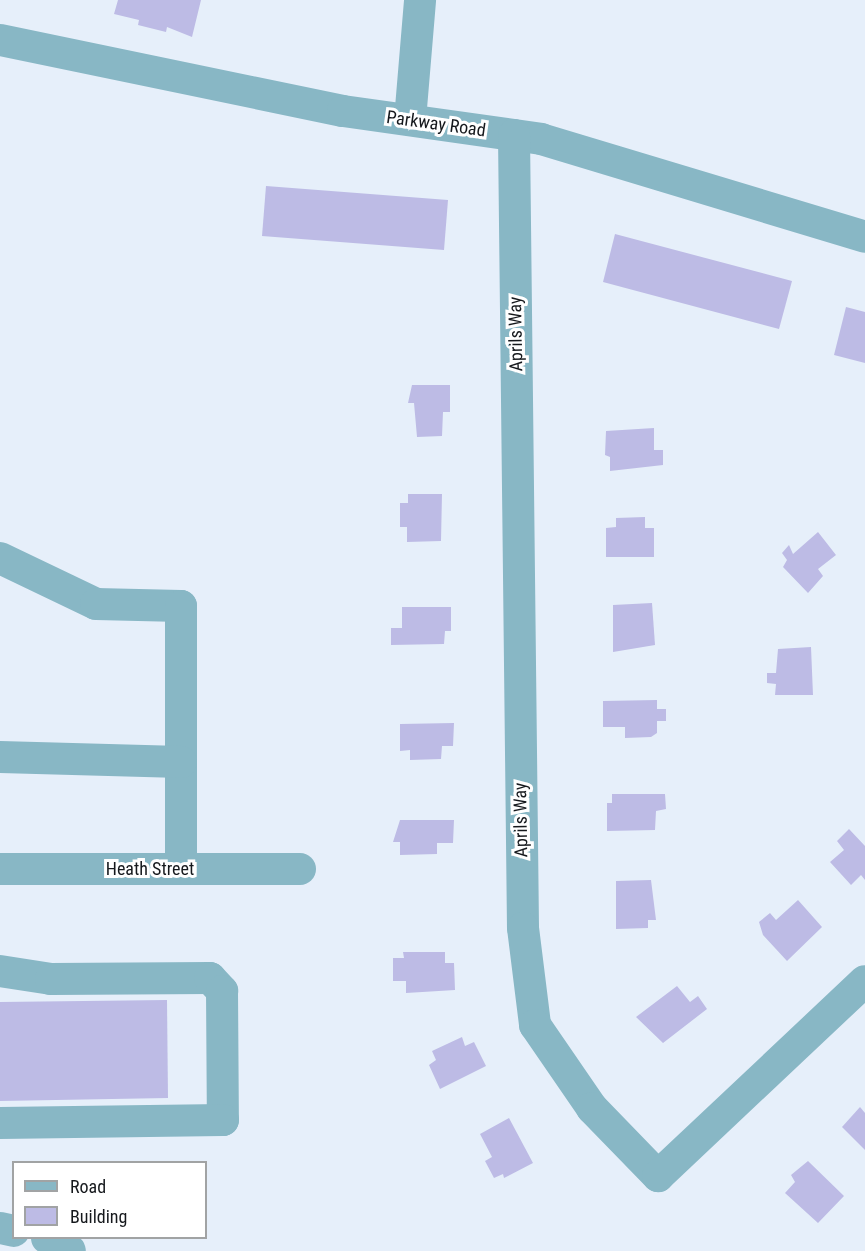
<!DOCTYPE html>
<html>
<head>
<meta charset="utf-8">
<style>
  body { margin:0 }
  #map { position:relative; width:865px; height:1251px; overflow:hidden; background:#e6effa; font-family:"Roboto Condensed",sans-serif }
  div>[style] { position:absolute }
  .building>* { inset:0; background:#bdbbe5 }
  .minor>* { height:32px; margin:-16px; padding:0 16px; transform-origin:16px; border-radius:16px; background:#88b7c5 }
  span { translate:-50% -50%; white-space:nowrap; text-align:center; line-height:1.15; -webkit-text-stroke:6px #fff; paint-order:stroke }
  .street-label { font-size:18px; color:#15181c }
  .legend { position:absolute; left:12px; top:1161px; width:195px; height:78px; box-sizing:border-box; background:#fff; border:2px solid #a1a3a4; margin:0; padding:8px 10px; list-style:none; font-size:18px; color:#15181c }
  .legend li { display:flex; align-items:center; gap:12px; height:30px }
  .legend b { width:30px; border:2px solid #a1a3a4 }
</style>
</head>
<body>
<div id="map">
  <div class="building">
    <i style="clip-path:polygon(118px 0,201px 0,192px 37px,167px 27px,166px 32px,138px 25px,139px 20px,114px 14px)"></i>
    <i style="clip-path:polygon(266px 186px,448px 200px,444px 250px,262px 236px)"></i>
    <i style="clip-path:polygon(615px 234px,792px 281px,779px 329px,603px 282px)"></i>
    <i style="clip-path:polygon(846px 307px,865px 312px,865px 363px,834px 355px)"></i>
    <i style="clip-path:polygon(412px 385px,450px 385px,450px 412px,443px 412px,442px 436px,417px 437px,414px 403px,408px 403px)"></i>
    <i style="clip-path:polygon(654px 428px,654px 450px,663px 450px,663px 465px,610px 471px,610px 457px,605px 455px,606px 431px)"></i>
    <i style="clip-path:polygon(408px 494px,442px 494px,441px 541px,407px 542px,407px 527px,400px 527px,400px 503px,408px 503px)"></i>
    <i style="clip-path:polygon(645px 517px,645px 528px,654px 528px,654px 557px,606px 557px,606px 528px,616px 527px,616px 518px)"></i>
    <i style="clip-path:polygon(818px 532px,836px 555px,818px 569px,823px 576px,808px 593px,783px 567px,787px 560px,782px 553px,789px 545px,793px 554px)"></i>
    <i style="clip-path:polygon(652px 603px,655px 645px,613px 652px,613px 605px)"></i>
    <i style="clip-path:polygon(402px 607px,451px 607px,451px 631px,445px 631px,444px 644px,391px 645px,391px 628px,402px 628px)"></i>
    <i style="clip-path:polygon(811px 647px,813px 695px,775px 695px,776px 684px,767px 683px,767px 673px,776px 673px,778px 649px)"></i>
    <i style="clip-path:polygon(657px 700px,657px 709px,666px 709px,666px 721px,657px 721px,657px 733px,651px 737px,625px 738px,625px 727px,603px 727px,603px 701px)"></i>
    <i style="clip-path:polygon(454px 723px,453px 746px,442px 746px,441px 759px,410px 760px,410px 750px,400px 751px,400px 724px)"></i>
    <i style="clip-path:polygon(612px 794px,665px 794px,666px 809px,656px 811px,655px 830px,607px 831px,607px 803px,612px 803px)"></i>
    <i style="clip-path:polygon(400px 820px,454px 820px,453px 843px,437px 843px,437px 854px,400px 855px,400px 842px,393px 842px)"></i>
    <i style="clip-path:polygon(849px 829px,865px 846px,865px 880px,861px 875px,851px 885px,830px 862px,844px 850px,837px 841px)"></i>
    <i style="clip-path:polygon(651px 880px,656px 920px,648px 920px,648px 928px,616px 929px,616px 881px)"></i>
    <i style="clip-path:polygon(798px 900px,822px 927px,787px 961px,763px 935px,759px 922px,770px 913px,776px 920px)"></i>
    <i style="clip-path:polygon(403px 952px,445px 952px,445px 963px,454px 963px,455px 990px,406px 993px,406px 981px,393px 981px,393px 958px,404px 958px)"></i>
    <i style="clip-path:polygon(677px 986px,690px 1002px,698px 996px,707px 1009px,663px 1043px,636px 1017px)"></i>
    <i style="clip-path:polygon(167px 1000px,168px 1098px,0 1101px,0 1002px)"></i>
    <i style="clip-path:polygon(462px 1037px,465px 1046px,474px 1042px,486px 1066px,440px 1089px,429px 1065px,436px 1060px,432px 1051px)"></i>
    <i style="clip-path:polygon(860px 1107px,865px 1113px,865px 1150px,842px 1127px)"></i>
    <i style="clip-path:polygon(509px 1118px,533px 1163px,504px 1178px,503px 1174px,494px 1178px,485px 1161px,492px 1157px,480px 1134px)"></i>
    <i style="clip-path:polygon(808px 1161px,844px 1196px,818px 1223px,785px 1193px,795px 1182px,791px 1175px)"></i>
  </div>
  <div class="minor">
    <i style="left:0;top:40px;width:350px;rotate:11.7deg"></i>
    <i style="left:343px;top:111px;width:200px;rotate:8deg"></i>
    <i style="left:541px;top:139px;width:338px;rotate:16.8deg"></i>
    <i style="left:410px;top:120px;width:120px;rotate:-85.2deg"></i>
    <i style="left:514px;top:135px;width:793px;rotate:89.35deg"></i>
    <i style="left:523px;top:928px;width:98px;rotate:82.9deg"></i>
    <i style="left:535px;top:1025px;width:101px;rotate:55.5deg"></i>
    <i style="left:592px;top:1108px;width:95px;rotate:45.9deg"></i>
    <i style="left:658px;top:1176px;width:284px;rotate:-43.3deg"></i>
    <i style="left:0;top:558px;width:106px;rotate:25.6deg"></i>
    <i style="left:96px;top:604px;width:85px;rotate:1.3deg"></i>
    <i style="left:181px;top:606px;width:263px;rotate:90deg"></i>
    <i style="left:0;top:757px;width:181px;rotate:1.6deg"></i>
    <i style="left:0;top:869px;width:300px"></i>
    <i style="left:0;top:971px;width:52px;rotate:8.9deg"></i>
    <i style="left:51px;top:979px;width:159px;rotate:-0.4deg"></i>
    <i style="left:210px;top:978px;width:18px;rotate:47deg"></i>
    <i style="left:222px;top:991px;width:129px;rotate:89.6deg"></i>
    <i style="left:223px;top:1120px;width:223px;rotate:179.2deg"></i>
    <i style="left:0;top:1228px;width:14px;rotate:12deg"></i>
    <i style="left:47px;top:1238px;width:26px;rotate:29deg"></i>
  </div>
  <div class="street-label">
    <span style="left:436px;top:124px;rotate:8deg">Parkway Road</span>
    <span style="left:516px;top:334px;rotate:-91deg">Aprils Way</span>
    <span style="left:521px;top:820px;rotate:-91deg">Aprils Way</span>
    <span style="left:150px;top:869px">Heath Street</span>
  </div>
  <ul class="legend">
  <li><b style="height:8px;background:#88b7c5"></b>Road</li>
  <li><b style="height:16px;background:#bdbbe5"></b>Building</li>
  </ul>
</div>
</body>
</html>
